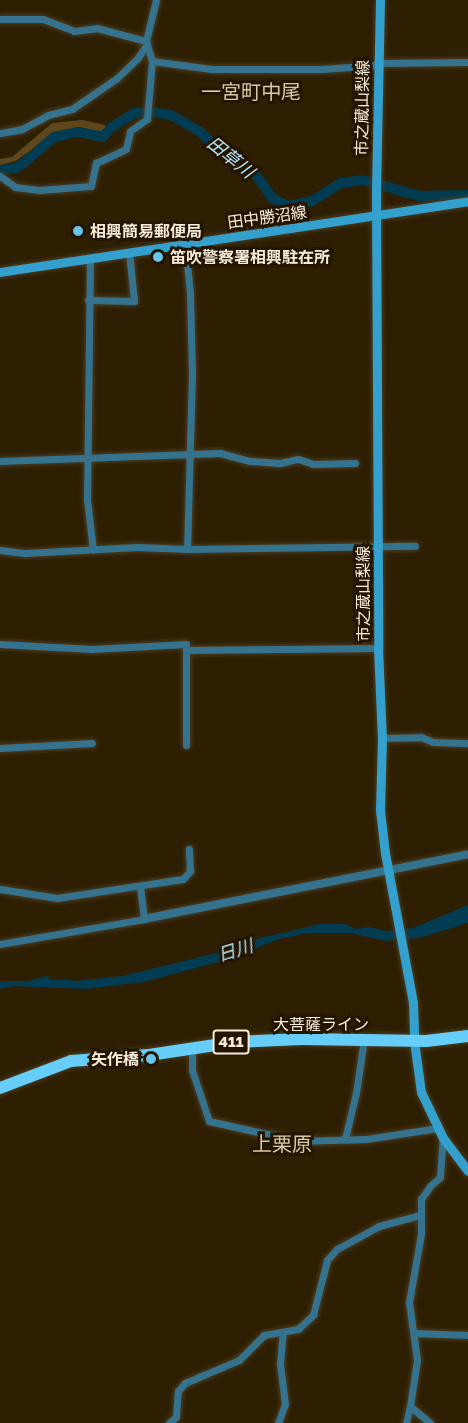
<!DOCTYPE html>
<html>
<head>
<meta charset="utf-8">
<style>
  body { margin:0 }
  #map { position:relative; width:468px; height:1423px; overflow:hidden; background:#2e1f02; font-family:"Golos Text","Noto Sans JP",sans-serif }
  div>[style] { position:absolute }
  .forest>* { inset:0; background:#5e471d }
  .water>* { inset:0; background:#013c52 }
  .river>* { height:10px; margin:-5px; padding:0 5px; transform-origin:5px; border-radius:5px; background:#013c52 }
  .roads { filter:drop-shadow(0 0 2px #4a3c21) drop-shadow(0 0 2px #4a3c21) }
  .minor>* { height:7px; margin:-3.5px; padding:0 3.5px; transform-origin:3.5px; border-radius:3.5px; background:#35728e }
  .tertiary>* { height:8px; margin:-4px; padding:0 4px; transform-origin:4px; border-radius:4px; background:#35728e }
  .secondary>* { height:9px; margin:-4.5px; padding:0 4.5px; transform-origin:4.5px; border-radius:4.5px; background:#33a0cd }
  .trunk>* { height:12px; margin:-6px; padding:0 6px; transform-origin:6px; border-radius:6px; background:#66cef9 }
  .dots>* { width:16px; height:16px; translate:-50% -50%; box-sizing:border-box; border:3px solid #241500; border-radius:50% }
  span { translate:-50% -50%; white-space:nowrap; text-align:center; line-height:1.15; -webkit-text-stroke:6px #241500; paint-order:stroke }
  .shield-label span { padding:2px 4px; background:#241500; border:2px solid; border-radius:4px; -webkit-text-stroke-width:0 }
  .shield-label { font-size:15px; color:#f7ecdc; font-weight:700 }
  .street-label { font-size:16px; color:#f7ecdc }
  .poi-label { font-size:16px; color:#f7ecdc; font-weight:700 }
  .left { translate:0 -50%; text-align:left }
  .right { translate:-100% -50%; text-align:right }
  .water-label { font-size:18px; color:#b4e1f8; font-style:italic }
  .quarter-label { font-size:20px; color:#dac7a6 }
</style>
</head>
<body>
<div id="map">
  <div class="forest">
    <i style="clip-path:polygon(82px 120px,105px 125px,106px 129px,100px 133px,81px 129px,64px 130px,52px 135px,16px 161px,0 165px,0 159px,12px 157px,52px 123px)"></i>
  </div>
  <div class="water">
    <i style="clip-path:polygon(468px 905px,468px 923px,419px 938px,385px 941px,350px 933px,307px 933px,279px 939px,226px 960px,144px 982px,86px 989px,14px 986px,0 989px,0 981px,28px 981px,47px 976px,53px 980px,68px 979px,75px 981px,122px 976px,217px 953px,235px 944px,320px 924px,345px 924px,355px 929px,369px 927px,386px 931px,413px 928px)"></i>
  </div>
  <div class="river">
    <i style="left:0;top:170px;width:16px;rotate:-7deg"></i>
    <i style="left:16px;top:168px;width:9px;rotate:-32deg"></i>
    <i style="left:24px;top:163px;width:40px;rotate:-41deg"></i>
    <i style="left:54px;top:137px;width:25px;rotate:-12deg"></i>
    <i style="left:78px;top:132px;width:25px;rotate:11deg"></i>
    <i style="left:103px;top:137px;width:13px;rotate:-48deg"></i>
    <i style="left:112px;top:127px;width:26px;rotate:-32deg"></i>
    <i style="left:134px;top:113px;width:16px;rotate:-4deg"></i>
    <i style="left:150px;top:112px;width:21px;rotate:8deg"></i>
    <i style="left:171px;top:115px;width:32px;rotate:30deg"></i>
    <i style="left:199px;top:131px;width:34px;rotate:43deg"></i>
    <i style="left:224px;top:154px;width:35px;rotate:31deg"></i>
    <i style="left:254px;top:172px;width:32px;rotate:55deg"></i>
    <i style="left:272px;top:198px;width:18px;rotate:27deg"></i>
    <i style="left:288px;top:206px;width:25px;rotate:-12deg"></i>
    <i style="left:312px;top:201px;width:34px;rotate:-32deg"></i>
    <i style="left:341px;top:183px;width:22px;rotate:-8deg"></i>
    <i style="left:363px;top:180px;width:58px;rotate:15.9deg"></i>
    <i style="left:419px;top:196px;width:49px;rotate:-1.2deg"></i>
  </div>
  <div class="roads">
    <div class="minor">
      <i style="left:0;top:19px;width:43px"></i>
      <i style="left:43px;top:19px;width:33px;rotate:21deg"></i>
      <i style="left:74px;top:31px;width:23px;rotate:-7deg"></i>
      <i style="left:97px;top:28px;width:51px;rotate:14.9deg"></i>
      <i style="left:152px;top:61px;width:60px;rotate:7.7deg"></i>
      <i style="left:211px;top:69px;width:111px"></i>
      <i style="left:322px;top:69px;width:56px;rotate:-4.1deg"></i>
      <i style="left:378px;top:63px;width:90px;rotate:-0.6deg"></i>
      <i style="left:0;top:133px;width:22px;rotate:-10deg"></i>
      <i style="left:22px;top:129px;width:30px;rotate:-28deg"></i>
      <i style="left:48px;top:115px;width:25px;rotate:-14deg"></i>
      <i style="left:72px;top:109px;width:55px;rotate:-34.6deg"></i>
      <i style="left:117px;top:78px;width:28px;rotate:-44deg"></i>
      <i style="left:137px;top:59px;width:18px;rotate:-56deg"></i>
      <i style="left:0;top:176px;width:19px;rotate:36deg"></i>
      <i style="left:15px;top:187px;width:24px;rotate:7deg"></i>
      <i style="left:39px;top:190px;width:52px;rotate:-4.4deg"></i>
      <i style="left:91px;top:186px;width:24px;rotate:-78deg"></i>
      <i style="left:96px;top:163px;width:33px;rotate:-25deg"></i>
      <i style="left:126px;top:149px;width:18px;rotate:-77deg"></i>
      <i style="left:130px;top:131px;width:21px;rotate:-35deg"></i>
      <i style="left:147px;top:119px;width:58px;rotate:-85.1deg"></i>
      <i style="left:152px;top:61px;width:21px;rotate:-107deg"></i>
      <i style="left:146px;top:41px;width:42px;rotate:-76.3deg"></i>
      <i style="left:185px;top:244px;width:49px;rotate:84.2deg"></i>
      <i style="left:190px;top:293px;width:80px;rotate:88.6deg"></i>
      <i style="left:192px;top:373px;width:176px;rotate:91.6deg"></i>
      <i style="left:90px;top:258px;width:241px;rotate:90.7deg"></i>
      <i style="left:87px;top:499px;width:51px;rotate:83.3deg"></i>
      <i style="left:88px;top:300px;width:46px;rotate:1.2deg"></i>
      <i style="left:134px;top:301px;width:49px;rotate:-95.8deg"></i>
      <i style="left:0;top:461px;width:220px;rotate:-2.1deg"></i>
      <i style="left:220px;top:453px;width:31px;rotate:15deg"></i>
      <i style="left:250px;top:461px;width:30px;rotate:4deg"></i>
      <i style="left:280px;top:463px;width:18px;rotate:-13deg"></i>
      <i style="left:298px;top:459px;width:16px;rotate:18deg"></i>
      <i style="left:313px;top:464px;width:42px;rotate:-1.4deg"></i>
      <i style="left:0;top:550px;width:26px;rotate:7deg"></i>
      <i style="left:26px;top:553px;width:111px;rotate:-3.1deg"></i>
      <i style="left:137px;top:547px;width:50px;rotate:2.3deg"></i>
      <i style="left:187px;top:549px;width:228px;rotate:-0.8deg"></i>
      <i style="left:0;top:644px;width:92px;rotate:3.1deg"></i>
      <i style="left:92px;top:649px;width:94px;rotate:-3deg"></i>
      <i style="left:186px;top:644px;width:101px;rotate:90deg"></i>
      <i style="left:188px;top:650px;width:190px;rotate:-0.6deg"></i>
      <i style="left:382px;top:738px;width:39px;rotate:-1deg"></i>
      <i style="left:421px;top:737px;width:13px;rotate:23deg"></i>
      <i style="left:433px;top:742px;width:35px;rotate:2deg"></i>
      <i style="left:0;top:748px;width:92px;rotate:-3.1deg"></i>
      <i style="left:0;top:889px;width:58px;rotate:9deg"></i>
      <i style="left:57px;top:898px;width:127px;rotate:-8.6deg"></i>
      <i style="left:183px;top:879px;width:11px;rotate:-49deg"></i>
      <i style="left:190px;top:871px;width:22px;rotate:-93deg"></i>
      <i style="left:0;top:944px;width:146px;rotate:-9.8deg"></i>
      <i style="left:144px;top:919px;width:33px;rotate:-97deg"></i>
      <i style="left:192px;top:1049px;width:21px;rotate:90deg"></i>
      <i style="left:192px;top:1070px;width:54px;rotate:71.6deg"></i>
      <i style="left:209px;top:1121px;width:91px;rotate:12.7deg"></i>
      <i style="left:298px;top:1141px;width:68px;rotate:-1.7deg"></i>
      <i style="left:366px;top:1139px;width:73px;rotate:-8.7deg"></i>
      <i style="left:345px;top:1139px;width:47px;rotate:-76.6deg"></i>
      <i style="left:356px;top:1093px;width:55px;rotate:-81.6deg"></i>
      <i style="left:414px;top:1333px;width:54px;rotate:2.1deg"></i>
      <i style="left:169px;top:1423px;width:9px;rotate:-41deg"></i>
      <i style="left:176px;top:1417px;width:26px;rotate:-86deg"></i>
      <i style="left:178px;top:1391px;width:11px;rotate:-49deg"></i>
      <i style="left:185px;top:1383px;width:59px;rotate:-23.1deg"></i>
      <i style="left:239px;top:1360px;width:35px;rotate:-45deg"></i>
      <i style="left:264px;top:1335px;width:35px;rotate:-10deg"></i>
      <i style="left:298px;top:1329px;width:21px;rotate:-43deg"></i>
      <i style="left:313px;top:1315px;width:57px;rotate:-75.7deg"></i>
      <i style="left:327px;top:1260px;width:15px;rotate:-48deg"></i>
      <i style="left:337px;top:1249px;width:48px;rotate:-28.7deg"></i>
      <i style="left:379px;top:1226px;width:42px;rotate:-15deg"></i>
      <i style="left:278px;top:1423px;width:20px;rotate:-70deg"></i>
      <i style="left:285px;top:1404px;width:40px;rotate:-97.1deg"></i>
      <i style="left:280px;top:1364px;width:32px;rotate:-85deg"></i>
      <i style="left:406px;top:1423px;width:17px;rotate:-77deg"></i>
      <i style="left:430px;top:1423px;width:26px;rotate:-140deg"></i>
      <i style="left:410px;top:1406px;width:47px;rotate:-81.3deg"></i>
      <i style="left:417px;top:1360px;width:59px;rotate:-97.9deg"></i>
      <i style="left:409px;top:1302px;width:69px;rotate:-80deg"></i>
      <i style="left:421px;top:1234px;width:35px;rotate:-90deg"></i>
      <i style="left:421px;top:1199px;width:16px;rotate:-55deg"></i>
      <i style="left:430px;top:1186px;width:13px;rotate:-42deg"></i>
      <i style="left:440px;top:1177px;width:39px;rotate:-86deg"></i>
    </div>
    <div class="tertiary">
      <i style="left:144px;top:919px;width:330px;rotate:-11.3deg"></i>
    </div>
    <div class="secondary">
      <i style="left:380px;top:0;width:195px;rotate:91.2deg"></i>
      <i style="left:376px;top:195px;width:453px;rotate:89.7deg"></i>
      <i style="left:378px;top:648px;width:90px;rotate:87.5deg"></i>
      <i style="left:382px;top:738px;width:72px;rotate:91.6deg"></i>
      <i style="left:380px;top:810px;width:43px;rotate:83.4deg"></i>
      <i style="left:385px;top:853px;width:153px;rotate:79.4deg"></i>
      <i style="left:413px;top:1003px;width:38px;rotate:88deg"></i>
      <i style="left:414px;top:1041px;width:51px;rotate:82.2deg"></i>
      <i style="left:421px;top:1092px;width:51px;rotate:64.4deg"></i>
      <i style="left:443px;top:1138px;width:41px;rotate:52.9deg"></i>
      <i style="left:0;top:272px;width:473px;rotate:-8.6deg"></i>
    </div>
    <div class="trunk">
      <i style="left:0;top:1088px;width:76px;rotate:-20.8deg"></i>
      <i style="left:71px;top:1061px;width:78px;rotate:-4.4deg"></i>
      <i style="left:149px;top:1055px;width:87px;rotate:-8.6deg"></i>
      <i style="left:235px;top:1042px;width:66px;rotate:-2.6deg"></i>
      <i style="left:301px;top:1039px;width:125px;rotate:0.9deg"></i>
      <i style="left:426px;top:1041px;width:42px;rotate:-6.8deg"></i>
    </div>
  </div>
  <div class="dots">
    <i style="left:78px;top:231px;background:#67c4ef"></i>
    <i style="left:158px;top:257px;background:#67c4ef"></i>
    <i style="left:151px;top:1059px;background:#67c4ef"></i>
  </div>
  <div class="shield-label">
    <span style="left:231px;top:1042px">411</span>
  </div>
  <div class="street-label">
    <span style="left:362px;top:108px;rotate:-89deg">市之蔵山梨線</span>
    <span style="left:267px;top:217px;rotate:-8deg">田中勝沼線</span>
    <span style="left:363px;top:594px;rotate:-90deg">市之蔵山梨線</span>
    <span style="left:321px;top:1024px">大菩薩ライン</span>
  </div>
  <div class="poi-label">
    <span class="left" style="left:90px;top:231px">相興簡易郵便局</span>
    <span class="left" style="left:170px;top:257px">笛吹警察署相興駐在所</span>
    <span class="right" style="left:139px;top:1059px">矢作橋</span>
  </div>
  <div class="water-label">
    <span style="left:231px;top:157px;rotate:39deg">田草川</span>
    <span style="left:235px;top:950px;rotate:-17deg">日川</span>
  </div>
  <div class="quarter-label">
    <span style="left:251px;top:91px">一宮町中尾</span>
    <span style="left:282px;top:1143px">上栗原</span>
  </div>
</div>
</body>
</html>
